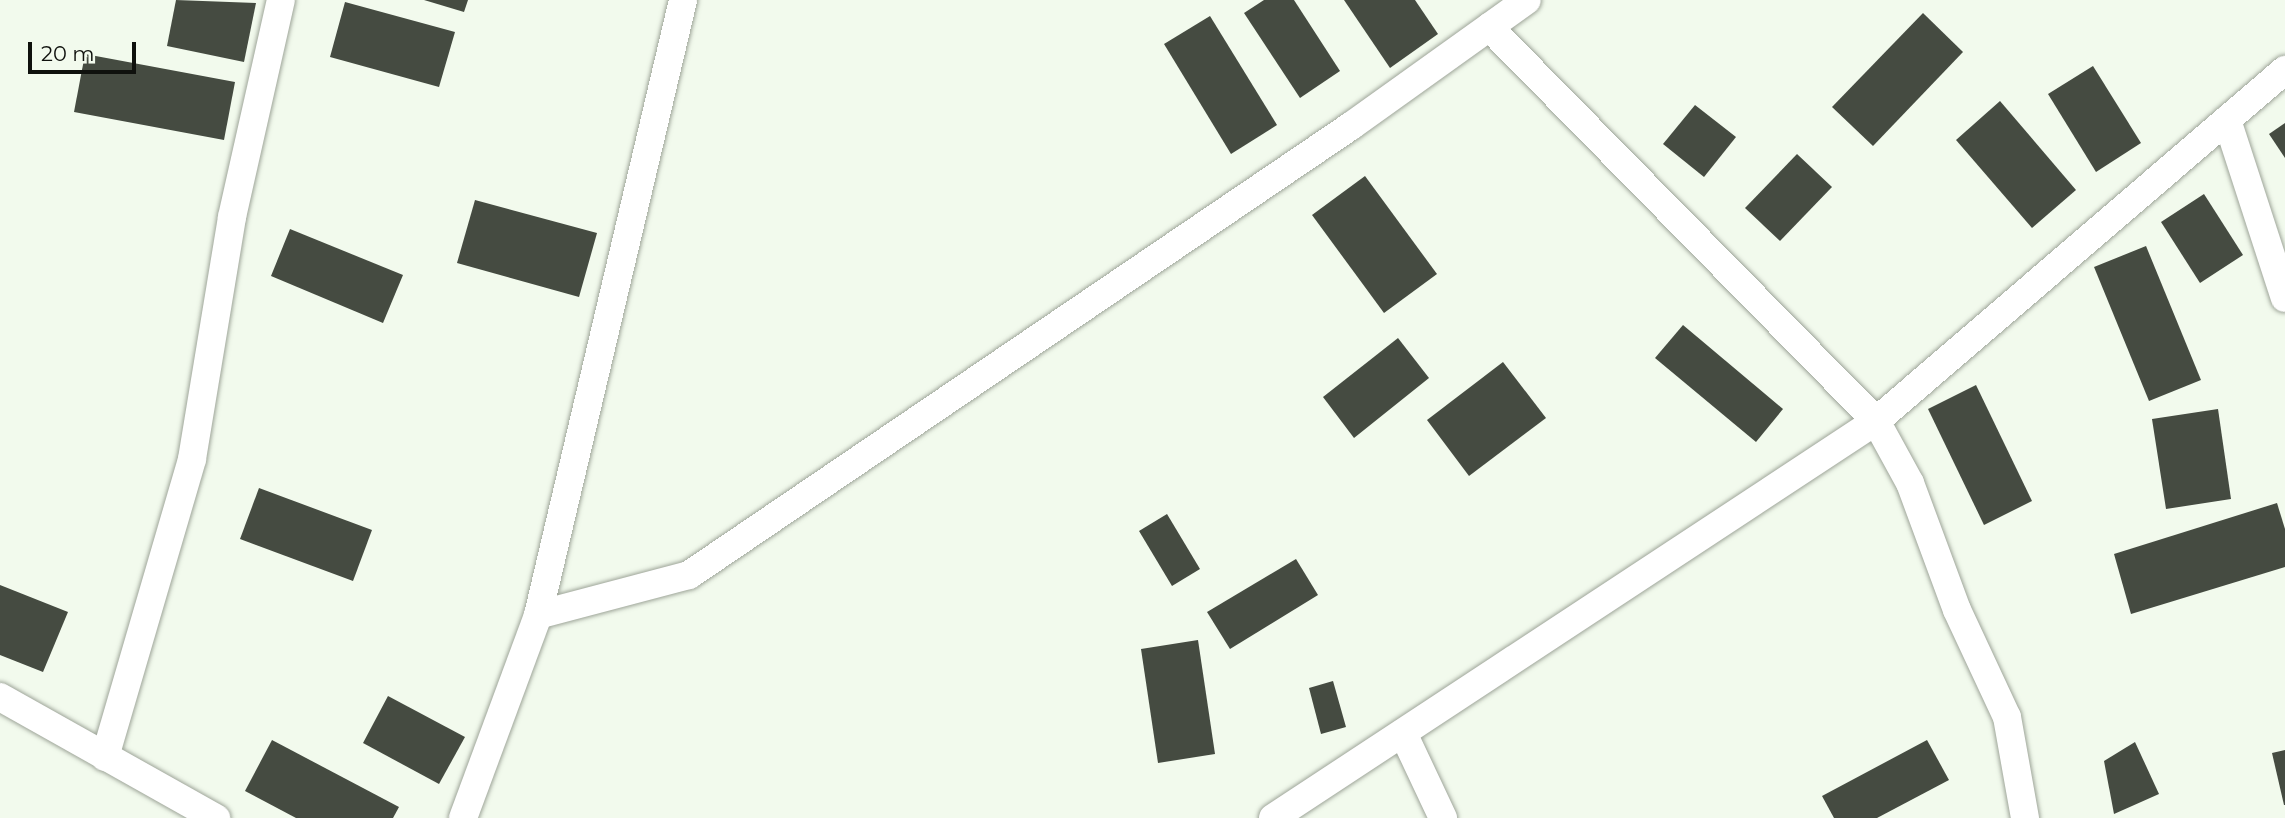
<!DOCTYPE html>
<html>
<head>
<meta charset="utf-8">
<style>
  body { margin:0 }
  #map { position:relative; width:2285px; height:818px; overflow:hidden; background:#f2faed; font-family:Montserrat,sans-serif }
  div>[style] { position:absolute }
  .building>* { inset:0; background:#454b41 }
  .roads { filter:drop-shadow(0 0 2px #9ea599) drop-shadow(0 0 2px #9ea599) }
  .street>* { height:28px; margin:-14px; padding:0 14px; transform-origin:14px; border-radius:14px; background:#fff }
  span { translate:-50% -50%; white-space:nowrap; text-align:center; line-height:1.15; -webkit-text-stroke:7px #f2faed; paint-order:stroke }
  .scale { position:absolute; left:28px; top:42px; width:108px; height:32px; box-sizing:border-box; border:4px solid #0f110d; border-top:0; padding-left:9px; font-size:21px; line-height:24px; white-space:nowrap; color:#0f110d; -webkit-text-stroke:5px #f2faed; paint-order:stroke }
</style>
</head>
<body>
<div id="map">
  <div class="building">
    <i style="clip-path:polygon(176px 0,256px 3px,244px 62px,167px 46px)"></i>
    <i style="clip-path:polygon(424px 0,468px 0,464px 12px)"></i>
    <i style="clip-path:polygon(1264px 0,1294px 0,1340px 71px,1300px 98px,1244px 13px)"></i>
    <i style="clip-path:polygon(1344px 0,1415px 0,1438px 34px,1390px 68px)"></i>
    <i style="clip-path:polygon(345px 2px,455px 32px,439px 87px,330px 57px)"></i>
    <i style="clip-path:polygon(1923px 13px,1963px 52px,1873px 146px,1832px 107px)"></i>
    <i style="clip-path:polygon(1210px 16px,1277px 125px,1231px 154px,1164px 44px)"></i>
    <i style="clip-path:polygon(85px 54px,235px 82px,224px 140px,74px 112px)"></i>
    <i style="clip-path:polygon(2093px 66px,2141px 143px,2096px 172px,2048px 94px)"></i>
    <i style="clip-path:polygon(2000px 101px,2076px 190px,2032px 228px,1956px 140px)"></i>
    <i style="clip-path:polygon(1695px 105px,1736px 137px,1704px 177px,1663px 144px)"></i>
    <i style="clip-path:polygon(2285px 123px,2285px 158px,2269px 134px)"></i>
    <i style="clip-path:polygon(1797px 154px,1832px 187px,1780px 241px,1745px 208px)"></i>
    <i style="clip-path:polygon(1365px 176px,1437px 274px,1384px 313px,1312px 215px)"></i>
    <i style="clip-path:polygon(2204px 194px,2243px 255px,2200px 283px,2161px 222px)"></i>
    <i style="clip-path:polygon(475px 200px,597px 233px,579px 297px,457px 263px)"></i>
    <i style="clip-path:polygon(290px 229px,403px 275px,383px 323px,271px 276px)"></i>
    <i style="clip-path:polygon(2146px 246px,2201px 380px,2149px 401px,2094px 267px)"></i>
    <i style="clip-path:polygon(1683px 325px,1783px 409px,1756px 442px,1655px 358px)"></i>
    <i style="clip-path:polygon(1398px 338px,1429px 378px,1354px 438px,1323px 397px)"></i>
    <i style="clip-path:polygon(1503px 362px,1546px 418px,1469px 476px,1427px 420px)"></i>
    <i style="clip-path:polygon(1976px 385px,2032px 501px,1984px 525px,1928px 409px)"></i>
    <i style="clip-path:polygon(2218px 409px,2231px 499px,2166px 509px,2152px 419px)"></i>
    <i style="clip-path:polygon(259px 488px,372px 530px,353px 581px,240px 539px)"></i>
    <i style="clip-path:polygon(2277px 503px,2285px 529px,2285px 567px,2131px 614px,2114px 554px)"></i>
    <i style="clip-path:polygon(1167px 514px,1200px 569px,1172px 586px,1139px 531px)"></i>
    <i style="clip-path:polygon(1296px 559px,1318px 595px,1230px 649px,1207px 612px)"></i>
    <i style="clip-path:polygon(0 585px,68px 612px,43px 672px,0 655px)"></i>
    <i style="clip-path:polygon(1198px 640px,1215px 754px,1158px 763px,1141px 649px)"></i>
    <i style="clip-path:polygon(1333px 681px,1346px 727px,1321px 734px,1309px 688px)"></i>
    <i style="clip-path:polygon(388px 696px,465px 737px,439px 784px,363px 743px)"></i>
    <i style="clip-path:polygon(272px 740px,399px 807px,393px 818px,296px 818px,245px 791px)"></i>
    <i style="clip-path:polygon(1927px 740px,1949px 780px,1877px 818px,1834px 818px,1822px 796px)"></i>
    <i style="clip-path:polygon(2135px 742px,2159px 794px,2114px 814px,2104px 761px)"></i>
    <i style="clip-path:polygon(2285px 750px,2285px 805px,2284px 805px,2272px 753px)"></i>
  </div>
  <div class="roads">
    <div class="street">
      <i style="left:1489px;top:27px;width:552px;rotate:45.51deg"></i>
      <i style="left:1876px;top:421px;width:71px;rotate:61.3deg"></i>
      <i style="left:1910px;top:483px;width:135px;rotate:69.7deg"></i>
      <i style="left:1957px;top:610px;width:118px;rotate:65deg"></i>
      <i style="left:2007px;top:717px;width:103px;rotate:79.9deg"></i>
      <i style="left:2227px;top:120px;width:187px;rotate:72deg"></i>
      <i style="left:538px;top:615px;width:156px;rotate:-14.8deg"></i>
      <i style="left:689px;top:575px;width:800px;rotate:-34.15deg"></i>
      <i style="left:1351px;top:126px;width:216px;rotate:-35.6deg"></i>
      <i style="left:0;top:697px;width:248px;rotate:29.3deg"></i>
      <i style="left:1403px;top:733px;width:94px;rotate:64.8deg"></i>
      <i style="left:105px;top:757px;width:310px;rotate:-73.7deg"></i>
      <i style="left:192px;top:459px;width:245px;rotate:-80.6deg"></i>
      <i style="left:232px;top:217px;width:222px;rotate:-77.3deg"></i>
      <i style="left:463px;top:818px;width:216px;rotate:-69.7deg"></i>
      <i style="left:538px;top:615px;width:632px;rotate:-76.73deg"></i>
      <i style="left:1273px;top:818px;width:722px;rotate:-33.36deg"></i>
      <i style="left:1876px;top:421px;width:539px;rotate:-40.64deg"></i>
    </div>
  </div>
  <div class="scale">20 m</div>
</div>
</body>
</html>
